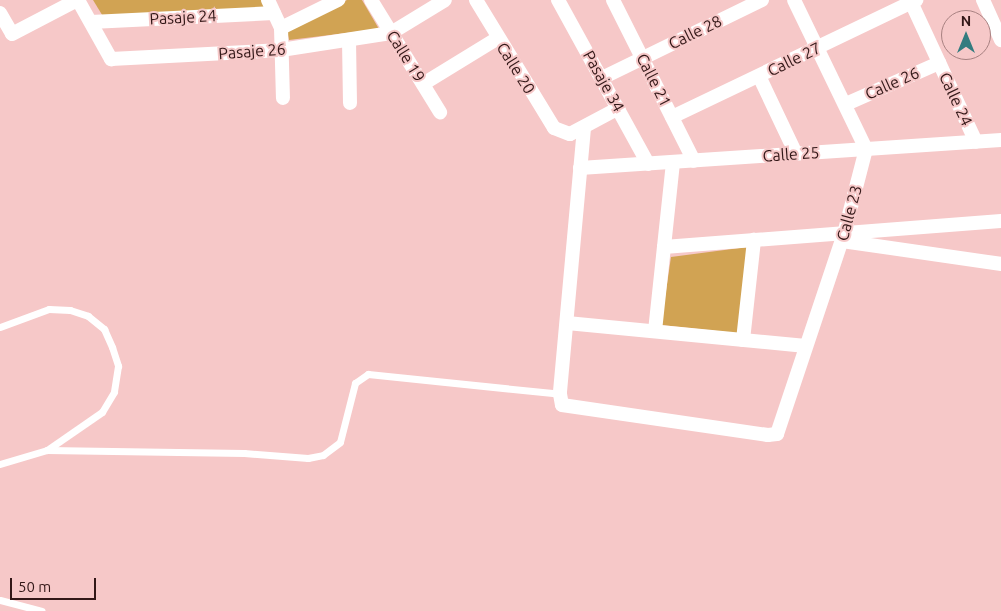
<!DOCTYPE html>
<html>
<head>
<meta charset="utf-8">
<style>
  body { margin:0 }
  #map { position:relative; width:1001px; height:611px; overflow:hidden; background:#f6c8c8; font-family:Ubuntu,sans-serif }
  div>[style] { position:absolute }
  .green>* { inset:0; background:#d1a353 }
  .lane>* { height:7px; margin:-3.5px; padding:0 3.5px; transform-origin:3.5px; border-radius:3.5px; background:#fff }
  .street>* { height:14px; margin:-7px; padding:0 7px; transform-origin:7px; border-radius:7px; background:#fff }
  span { translate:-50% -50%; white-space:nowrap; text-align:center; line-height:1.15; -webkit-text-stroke:4px #f6c8c8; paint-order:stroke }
  .street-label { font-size:16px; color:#321717 }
  .north { position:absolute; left:941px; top:10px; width:50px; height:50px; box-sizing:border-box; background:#f6c8c8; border:1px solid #a88181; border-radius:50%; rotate:0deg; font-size:14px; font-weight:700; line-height:20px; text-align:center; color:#321717 }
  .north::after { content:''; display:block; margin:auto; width:18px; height:22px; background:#337c7f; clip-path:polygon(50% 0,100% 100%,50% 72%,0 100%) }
  .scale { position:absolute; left:10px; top:578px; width:86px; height:22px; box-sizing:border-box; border:2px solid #321717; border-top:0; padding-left:6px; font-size:15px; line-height:18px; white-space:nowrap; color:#321717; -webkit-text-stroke:4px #f6c8c8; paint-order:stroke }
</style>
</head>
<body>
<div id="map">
  <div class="green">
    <i style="clip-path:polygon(93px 0,268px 0,272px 7px,104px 18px)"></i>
    <i style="clip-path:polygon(347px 0,362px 0,379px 29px,289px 40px,287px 30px)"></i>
    <i style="clip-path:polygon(755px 246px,745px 334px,661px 325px,671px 257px)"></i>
  </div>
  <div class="lane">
    <i style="left:0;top:327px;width:52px;rotate:-20.2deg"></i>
    <i style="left:49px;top:309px;width:21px;rotate:3deg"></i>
    <i style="left:70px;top:310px;width:19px;rotate:18deg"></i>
    <i style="left:88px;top:316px;width:21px;rotate:39deg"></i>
    <i style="left:104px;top:329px;width:20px;rotate:66deg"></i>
    <i style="left:112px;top:347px;width:20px;rotate:72deg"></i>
    <i style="left:118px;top:366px;width:26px;rotate:99deg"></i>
    <i style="left:114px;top:392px;width:23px;rotate:121deg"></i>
    <i style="left:102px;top:412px;width:67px;rotate:145.4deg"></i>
    <i style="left:0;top:464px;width:49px;rotate:-16.6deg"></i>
    <i style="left:47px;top:450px;width:197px;rotate:0.9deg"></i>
    <i style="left:244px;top:453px;width:64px;rotate:4.5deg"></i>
    <i style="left:308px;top:458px;width:15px;rotate:-11deg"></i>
    <i style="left:323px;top:455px;width:21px;rotate:-37deg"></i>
    <i style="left:340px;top:442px;width:61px;rotate:-75.7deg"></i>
    <i style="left:355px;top:383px;width:16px;rotate:-35deg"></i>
    <i style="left:368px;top:374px;width:193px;rotate:5.9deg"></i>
    <i style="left:0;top:600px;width:43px;rotate:14.7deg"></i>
  </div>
  <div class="street">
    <i style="left:78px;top:0;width:68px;rotate:60.8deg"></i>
    <i style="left:111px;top:59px;width:170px;rotate:-3deg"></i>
    <i style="left:281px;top:50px;width:111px;rotate:-8.8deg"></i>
    <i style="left:391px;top:33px;width:63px;rotate:-31.4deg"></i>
    <i style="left:268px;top:0;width:31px;rotate:65deg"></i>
    <i style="left:281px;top:28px;width:70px;rotate:88.4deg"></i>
    <i style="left:371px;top:0;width:132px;rotate:58.4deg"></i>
    <i style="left:476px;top:0;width:150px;rotate:58.6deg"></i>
    <i style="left:554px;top:128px;width:17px;rotate:21deg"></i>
    <i style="left:570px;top:134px;width:55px;rotate:-28deg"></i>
    <i style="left:558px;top:0;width:187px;rotate:61.2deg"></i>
    <i style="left:613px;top:0;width:180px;rotate:63.3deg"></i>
    <i style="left:983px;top:0;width:44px;rotate:65.8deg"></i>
    <i style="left:911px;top:2px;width:154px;rotate:65.1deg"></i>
    <i style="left:0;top:13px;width:24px;rotate:60deg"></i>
    <i style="left:12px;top:34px;width:73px;rotate:-27.6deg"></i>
    <i style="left:91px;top:22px;width:183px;rotate:-2.8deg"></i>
    <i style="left:281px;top:28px;width:64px;rotate:-26.2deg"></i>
    <i style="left:349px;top:40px;width:63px;rotate:89.1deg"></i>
    <i style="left:759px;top:76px;width:86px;rotate:64.6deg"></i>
    <i style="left:602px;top:78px;width:178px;rotate:-26deg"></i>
    <i style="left:423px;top:84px;width:88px;rotate:-31.5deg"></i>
    <i style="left:846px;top:104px;width:102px;rotate:-23.8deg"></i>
    <i style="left:672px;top:117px;width:271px;rotate:-25.6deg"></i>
    <i style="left:584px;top:128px;width:267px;rotate:95.2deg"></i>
    <i style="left:560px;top:394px;width:11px;rotate:80deg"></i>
    <i style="left:562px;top:405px;width:208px;rotate:8.3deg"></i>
    <i style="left:768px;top:435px;width:9px;rotate:-6deg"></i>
    <i style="left:777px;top:434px;width:211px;rotate:-71.5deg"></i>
    <i style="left:844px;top:234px;width:88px;rotate:-75.5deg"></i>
    <i style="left:866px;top:149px;width:165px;rotate:-115.8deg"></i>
    <i style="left:580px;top:168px;width:422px;rotate:-3.8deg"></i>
    <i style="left:842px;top:241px;width:161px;rotate:8.2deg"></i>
    <i style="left:664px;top:247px;width:338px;rotate:-4.4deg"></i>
    <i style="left:567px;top:323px;width:240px;rotate:5.5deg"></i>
    <i style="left:655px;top:331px;width:170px;rotate:-83.9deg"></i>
    <i style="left:743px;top:340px;width:101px;rotate:-83.7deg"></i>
  </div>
  <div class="street-label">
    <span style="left:183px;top:17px;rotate:-3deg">Pasaje 24</span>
    <span style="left:695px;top:32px;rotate:-26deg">Calle 28</span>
    <span style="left:252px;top:51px;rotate:-4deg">Pasaje 26</span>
    <span style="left:406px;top:56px;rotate:58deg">Calle 19</span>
    <span style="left:794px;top:59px;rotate:-26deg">Calle 27</span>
    <span style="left:516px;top:68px;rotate:58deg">Calle 20</span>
    <span style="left:654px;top:80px;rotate:63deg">Calle 21</span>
    <span style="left:604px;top:81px;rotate:61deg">Pasaje 34</span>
    <span style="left:892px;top:83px;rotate:-24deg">Calle 26</span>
    <span style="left:956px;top:99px;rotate:65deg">Calle 24</span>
    <span style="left:791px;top:154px;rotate:-4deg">Calle 25</span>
    <span style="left:849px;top:213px;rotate:-75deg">Calle 23</span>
  </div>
  <div class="north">N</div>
  <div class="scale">50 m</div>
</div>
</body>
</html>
